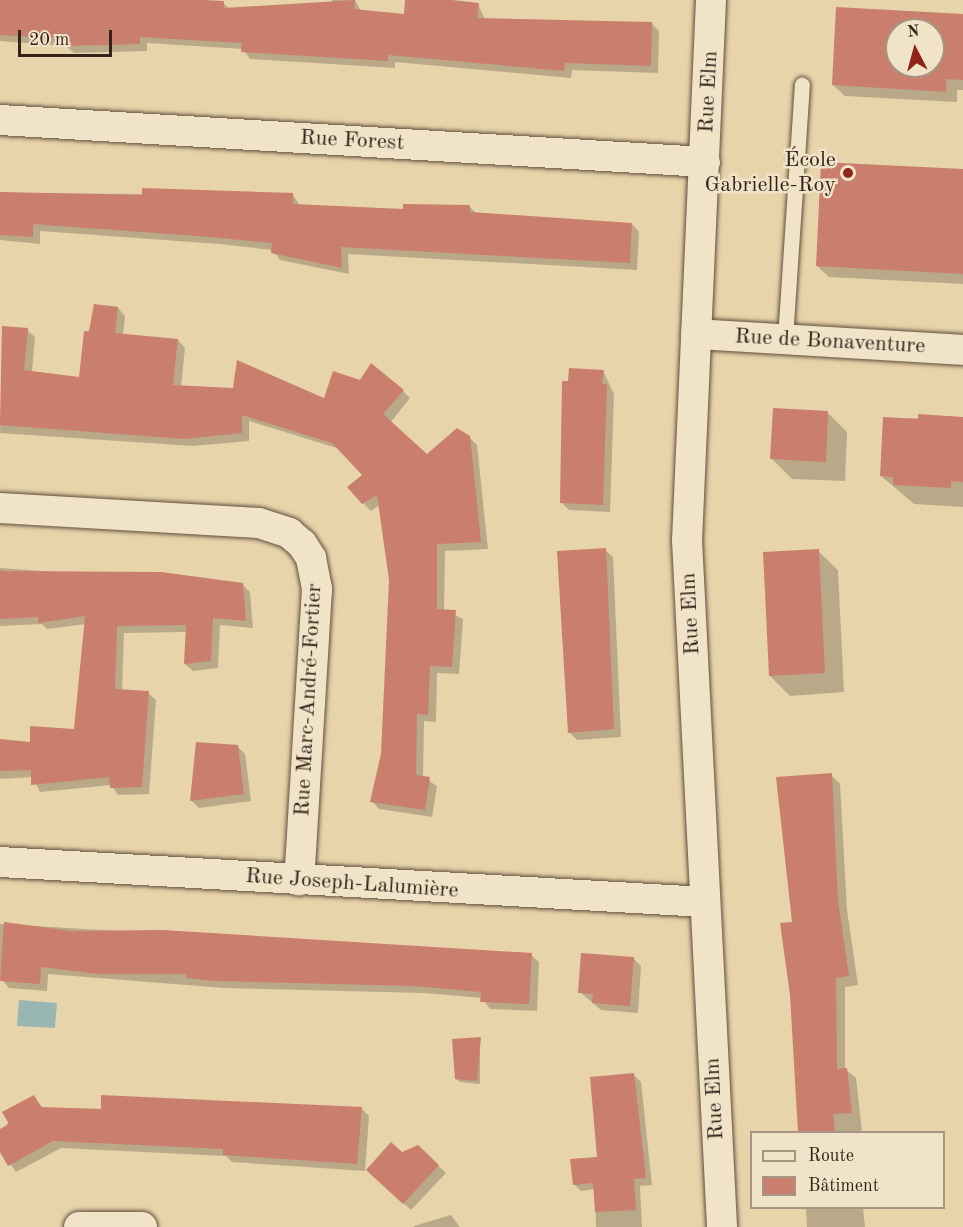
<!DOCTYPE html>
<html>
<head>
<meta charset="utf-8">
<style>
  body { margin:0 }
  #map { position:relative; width:963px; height:1227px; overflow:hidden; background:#e8d4aa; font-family:"Old Standard TT",serif }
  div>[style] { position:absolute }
  .water>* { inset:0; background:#99b7b2 }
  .shadow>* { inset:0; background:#0003 }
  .building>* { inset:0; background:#ca7e6e }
  .roads { filter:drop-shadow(0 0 2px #604e3e) drop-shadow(0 0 2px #604e3e) }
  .service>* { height:15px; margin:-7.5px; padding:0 7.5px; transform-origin:7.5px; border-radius:7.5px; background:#f0e3c8 }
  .minor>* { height:30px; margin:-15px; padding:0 15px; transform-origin:15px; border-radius:15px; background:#f0e3c8 }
  .dots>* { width:16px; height:16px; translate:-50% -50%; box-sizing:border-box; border:3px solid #f0e3c8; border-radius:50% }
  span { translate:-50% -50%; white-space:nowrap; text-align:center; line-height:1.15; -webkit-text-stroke:5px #f0e3c8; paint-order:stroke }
  .street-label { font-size:22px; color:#32221a }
  .poi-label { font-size:22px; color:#32221a }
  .right { translate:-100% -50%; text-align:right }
  .legend { position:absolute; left:750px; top:1131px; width:195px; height:78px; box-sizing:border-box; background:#f0e3c8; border:2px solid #a49682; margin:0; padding:8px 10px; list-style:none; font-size:18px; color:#32221a }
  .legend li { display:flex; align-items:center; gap:12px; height:30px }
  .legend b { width:30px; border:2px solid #a49682 }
  .north { position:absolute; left:885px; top:18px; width:60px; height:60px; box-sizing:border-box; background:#f0e3c8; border:2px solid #a49682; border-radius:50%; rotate:354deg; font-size:16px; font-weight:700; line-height:24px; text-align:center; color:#32221a }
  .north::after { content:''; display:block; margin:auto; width:21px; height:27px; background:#8f2418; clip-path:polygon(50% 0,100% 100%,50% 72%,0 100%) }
  .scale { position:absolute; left:18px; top:30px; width:94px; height:27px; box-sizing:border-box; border:3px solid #32221a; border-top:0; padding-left:8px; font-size:18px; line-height:21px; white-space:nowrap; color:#32221a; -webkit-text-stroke:4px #f0e3c8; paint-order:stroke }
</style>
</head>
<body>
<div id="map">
  <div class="water">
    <i style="clip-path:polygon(19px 1000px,57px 1003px,55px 1028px,17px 1026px)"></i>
  </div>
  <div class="shadow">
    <i style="clip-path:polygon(0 0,178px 0,223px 3px,230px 9px,331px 7px,332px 0,355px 0,361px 11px,405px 16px,478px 4px,485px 20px,651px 23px,659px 31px,658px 73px,572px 70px,571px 78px,395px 62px,395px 68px,250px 59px,243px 49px,147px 43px,147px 51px,74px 53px,66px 46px,0 41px)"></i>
    <i style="clip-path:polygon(evenodd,837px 9px,963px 15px,963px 90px,957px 90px,957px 102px,845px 96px,833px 85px,837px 9px,897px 30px,933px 30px,933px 66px,897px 66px,897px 30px)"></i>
    <i style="clip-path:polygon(963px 171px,963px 284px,829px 277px,817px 266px)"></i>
    <i style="clip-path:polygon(0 193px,293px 195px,300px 206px,404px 210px,469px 206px,477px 214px,632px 224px,639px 232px,637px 270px,348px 254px,349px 274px,280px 260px,273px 250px,219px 244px,40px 231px,40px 244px,0 240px)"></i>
    <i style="clip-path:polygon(118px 308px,125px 316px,123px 335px,178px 340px,185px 348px,181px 387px,325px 400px,361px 381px,403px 391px,410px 398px,390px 423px,427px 456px,469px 437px,477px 445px,488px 549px,445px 551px,444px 610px,463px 619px,459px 674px,437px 673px,436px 722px,424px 721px,423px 777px,437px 786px,432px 817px,379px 809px,372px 801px,383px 754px,391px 580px,380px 505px,371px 511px,363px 503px,364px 476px,340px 449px,249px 421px,249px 441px,193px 446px,0 433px,3px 328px,27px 330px,35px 337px,32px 372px,80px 379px,90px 333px)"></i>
    <i style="clip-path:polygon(603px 371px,614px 394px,610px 512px,569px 510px,561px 502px)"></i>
    <i style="clip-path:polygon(827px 412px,847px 432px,845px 481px,792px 479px,772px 459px)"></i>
    <i style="clip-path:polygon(885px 418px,963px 419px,963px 507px,914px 504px,881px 476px)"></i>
    <i style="clip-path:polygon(605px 550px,613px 557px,621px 737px,577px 740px,569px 732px)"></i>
    <i style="clip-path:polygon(818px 551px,838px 570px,844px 692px,790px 696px,770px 676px)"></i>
    <i style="clip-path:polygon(0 568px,243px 585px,250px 592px,253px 628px,220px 625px,218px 668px,193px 671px,185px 664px,187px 632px,124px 633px,122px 691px,148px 693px,156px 700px,149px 794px,118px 795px,111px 785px,40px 792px,33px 777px,0 779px,0 740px,32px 744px,75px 731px,86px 624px,47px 629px,42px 624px,0 626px)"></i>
    <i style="clip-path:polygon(237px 746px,245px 754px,251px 801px,199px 808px,191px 800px)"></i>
    <i style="clip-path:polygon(831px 775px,840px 784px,847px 910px,858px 985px,845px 987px,845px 1069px,856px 1078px,862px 1132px,801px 1132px,792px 995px,794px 923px)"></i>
    <i style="clip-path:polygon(0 924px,531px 955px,539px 962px,537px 1011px,490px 1009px,482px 998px,424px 993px,224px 988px,48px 974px,47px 991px,9px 988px,0 977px)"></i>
    <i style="clip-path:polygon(633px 958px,641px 966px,638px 1013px,601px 1010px,580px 992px)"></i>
    <i style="clip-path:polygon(480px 1038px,480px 1084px,460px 1082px,456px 1079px)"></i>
    <i style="clip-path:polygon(634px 1075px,641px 1082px,652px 1185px,640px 1186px,642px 1227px,596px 1227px,595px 1189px,581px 1191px,574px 1184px,598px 1159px)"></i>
    <i style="clip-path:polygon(34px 1097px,44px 1109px,361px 1108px,369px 1116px,365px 1171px,232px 1162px,226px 1156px,61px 1148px,16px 1172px,0 1149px,0 1131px)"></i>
    <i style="clip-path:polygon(417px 1146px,446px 1173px,411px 1210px,375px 1177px)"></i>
    <i style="clip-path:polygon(806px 1208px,863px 1208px,865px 1227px,807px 1227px)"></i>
    <i style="clip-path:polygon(451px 1215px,460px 1227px,414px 1227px,414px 1226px)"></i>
  </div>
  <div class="building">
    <i style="clip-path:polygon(0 0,203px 0,224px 1px,224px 8px,355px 0,354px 9px,404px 14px,405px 0,452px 0,479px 3px,477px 18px,652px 22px,651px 66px,565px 63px,564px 71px,388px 55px,388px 61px,241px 52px,242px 43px,140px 37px,140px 44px,65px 46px,64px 39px,0 35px)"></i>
    <i style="clip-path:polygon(evenodd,836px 7px,963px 14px,963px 80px,946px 79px,946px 92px,832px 85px,836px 7px,897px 30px,933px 30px,933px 66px,897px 66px,897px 30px)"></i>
    <i style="clip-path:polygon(821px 162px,963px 169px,963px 274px,816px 266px)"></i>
    <i style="clip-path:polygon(142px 188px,293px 193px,293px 204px,403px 209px,403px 204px,470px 205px,470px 212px,632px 223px,630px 263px,341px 247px,342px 268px,271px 253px,272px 243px,210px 237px,33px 224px,33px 237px,0 235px,0 192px,142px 195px)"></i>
    <i style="clip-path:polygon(94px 304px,118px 307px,115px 333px,178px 339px,173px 385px,233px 388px,237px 360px,324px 398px,333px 371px,360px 380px,371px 363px,404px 390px,383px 414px,427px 454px,457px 428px,470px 436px,481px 542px,437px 544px,437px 609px,456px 610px,452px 667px,430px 666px,428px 715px,417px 714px,416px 775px,430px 777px,425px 810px,370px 802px,381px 754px,389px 580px,377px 495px,362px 504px,347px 487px,362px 475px,332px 443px,242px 415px,242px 433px,184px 439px,0 425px,2px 326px,28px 328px,24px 370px,79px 377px,84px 331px,89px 331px)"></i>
    <i style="clip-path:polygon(569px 368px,604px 370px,602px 384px,607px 384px,603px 505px,560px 503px,562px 381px,568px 381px)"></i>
    <i style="clip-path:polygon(773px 408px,828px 411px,826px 462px,770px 459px)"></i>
    <i style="clip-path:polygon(918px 414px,963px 417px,963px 482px,951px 481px,951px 488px,893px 485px,893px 477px,880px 476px,883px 417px,918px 419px)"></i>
    <i style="clip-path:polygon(606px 548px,614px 729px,568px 733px,557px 551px)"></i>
    <i style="clip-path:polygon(819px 549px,825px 673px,769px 676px,763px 552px)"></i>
    <i style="clip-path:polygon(0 571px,161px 572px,243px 583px,246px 621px,213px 618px,211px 661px,184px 664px,186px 625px,117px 626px,115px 689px,149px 691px,142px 787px,110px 788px,109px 777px,31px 785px,31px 770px,0 771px,0 739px,30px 742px,30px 726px,74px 729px,85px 616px,38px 623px,38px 617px,0 619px)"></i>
    <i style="clip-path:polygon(196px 742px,238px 745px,244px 794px,190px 801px)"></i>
    <i style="clip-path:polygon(832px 773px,838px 900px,849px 976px,836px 978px,837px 1069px,847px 1068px,852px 1113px,833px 1114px,835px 1131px,798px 1132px,790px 995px,780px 923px,792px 922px,776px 777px)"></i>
    <i style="clip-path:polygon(4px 922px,72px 931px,163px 930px,532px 953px,529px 1004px,480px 1002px,481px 992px,415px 986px,216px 981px,186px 978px,186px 974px,98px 974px,41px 967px,40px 984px,0 981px)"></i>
    <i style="clip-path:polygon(581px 953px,634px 957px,630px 1006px,592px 1003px,593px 994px,578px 993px)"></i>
    <i style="clip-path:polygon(481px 1037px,477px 1081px,455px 1079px,452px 1039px)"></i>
    <i style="clip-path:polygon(634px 1073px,646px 1178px,634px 1179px,636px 1210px,595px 1212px,593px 1183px,573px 1185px,570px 1159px,597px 1157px,590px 1077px)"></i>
    <i style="clip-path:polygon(34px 1095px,41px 1107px,101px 1109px,101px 1095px,362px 1107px,357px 1164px,223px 1155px,223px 1149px,53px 1141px,8px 1166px,0 1152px,0 1129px,9px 1124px,2px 1112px)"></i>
    <i style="clip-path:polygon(391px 1142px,402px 1152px,418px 1145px,439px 1165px,403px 1204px,366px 1170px)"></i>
  </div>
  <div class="roads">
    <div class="service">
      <i style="left:785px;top:339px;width:255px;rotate:-86.2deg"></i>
    </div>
    <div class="minor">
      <i style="left:711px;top:0;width:541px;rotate:92.54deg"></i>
      <i style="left:687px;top:540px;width:688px;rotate:87.08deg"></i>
      <i style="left:0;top:120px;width:706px;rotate:3.41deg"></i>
      <i style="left:696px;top:334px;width:267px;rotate:3.4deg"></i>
      <i style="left:0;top:508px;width:259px;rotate:3.3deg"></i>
      <i style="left:259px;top:523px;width:32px;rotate:18deg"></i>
      <i style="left:289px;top:533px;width:17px;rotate:40deg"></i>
      <i style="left:302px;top:544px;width:17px;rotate:57deg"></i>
      <i style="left:311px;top:558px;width:32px;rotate:79deg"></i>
      <i style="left:317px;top:589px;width:292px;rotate:93.5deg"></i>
      <i style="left:0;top:862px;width:705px;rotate:3.25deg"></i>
      <i style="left:79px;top:1227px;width:63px"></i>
    </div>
  </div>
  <div class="dots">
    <i style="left:848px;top:173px;background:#8f2418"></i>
  </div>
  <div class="street-label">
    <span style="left:709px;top:92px;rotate:-87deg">Rue Elm</span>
    <span style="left:352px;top:141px;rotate:3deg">Rue Forest</span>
    <span style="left:830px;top:342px;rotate:3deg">Rue de Bonaventure</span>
    <span style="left:691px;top:614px;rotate:-93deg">Rue Elm</span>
    <span style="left:309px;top:700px;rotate:-87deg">Rue Marc-André-Fortier</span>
    <span style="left:352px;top:884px;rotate:4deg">Rue Joseph-Lalumière</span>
    <span style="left:715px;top:1099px;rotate:-93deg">Rue Elm</span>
  </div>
  <div class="poi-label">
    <span class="right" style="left:836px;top:173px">École<br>Gabrielle-Roy</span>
  </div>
  <ul class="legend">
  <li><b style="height:8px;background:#f0e3c8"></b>Route</li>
  <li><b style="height:16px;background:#ca7e6e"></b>Bâtiment</li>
  </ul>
  <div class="north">N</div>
  <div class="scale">20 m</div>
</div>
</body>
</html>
